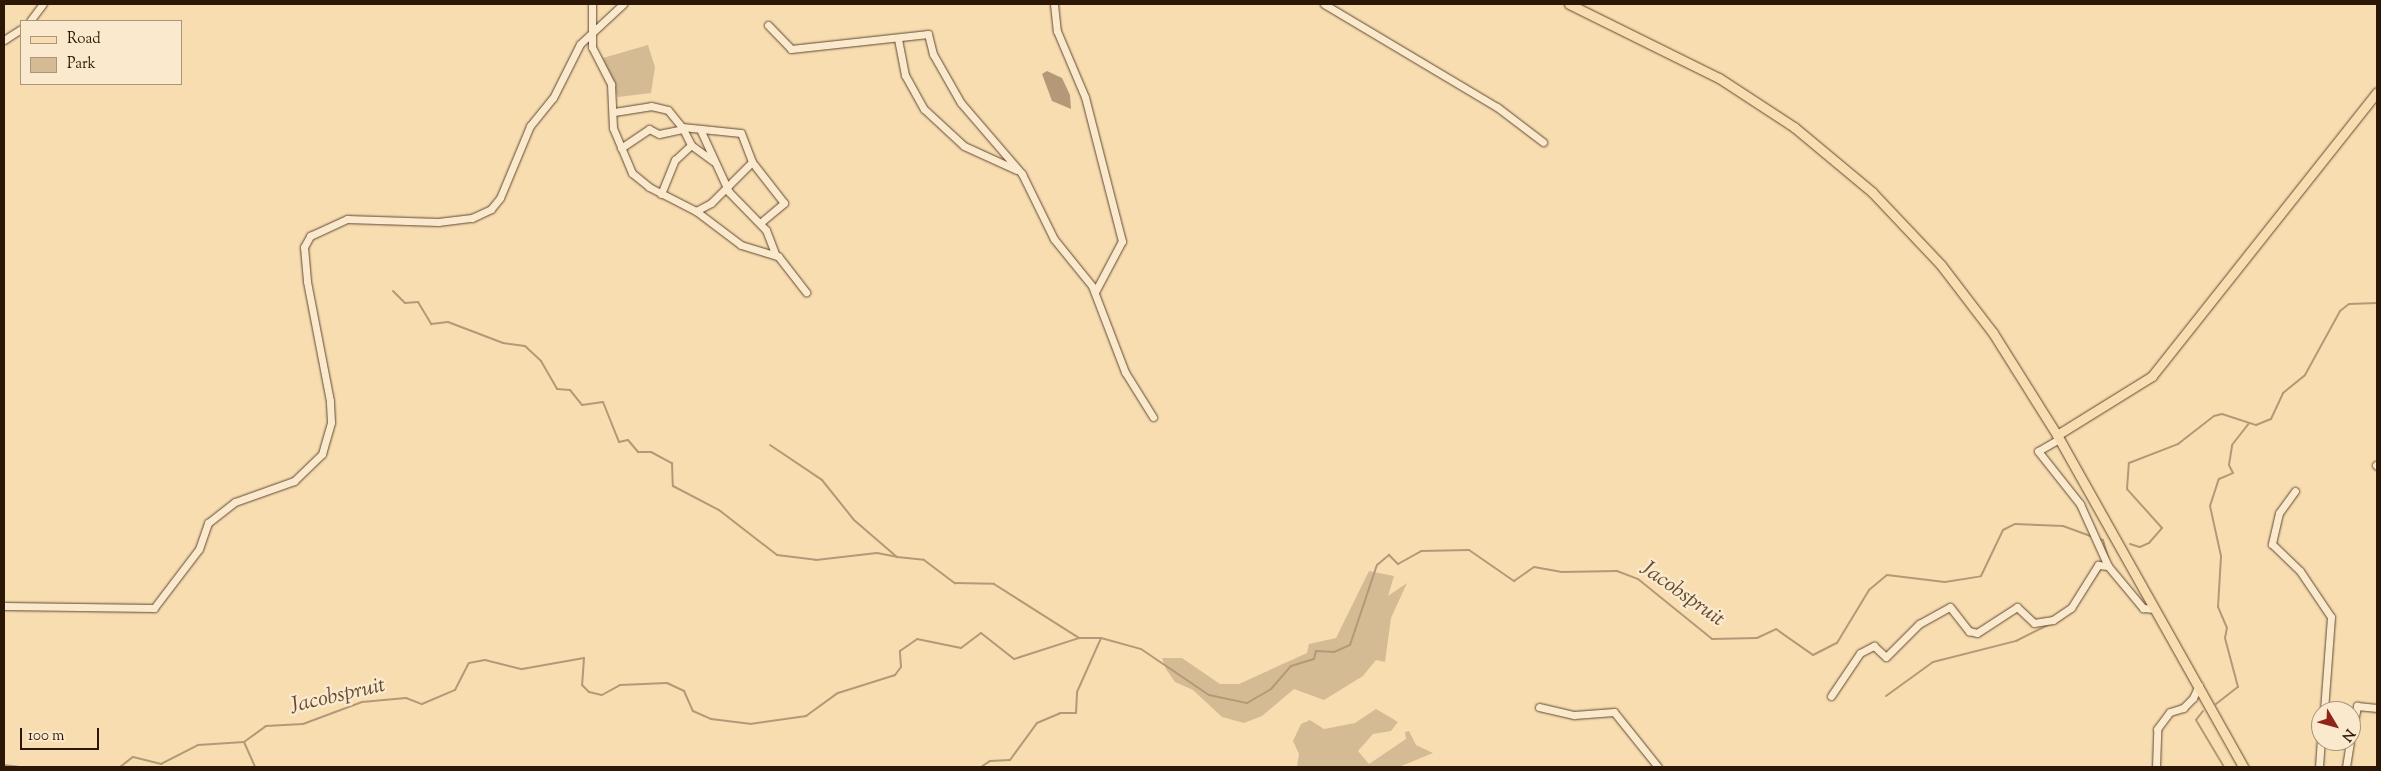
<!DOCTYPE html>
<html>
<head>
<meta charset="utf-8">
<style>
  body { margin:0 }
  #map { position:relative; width:2381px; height:771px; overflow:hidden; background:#f8ddb1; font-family:"Sorts Mill Goudy",serif }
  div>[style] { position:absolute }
  .green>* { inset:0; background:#d5bb94 }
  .water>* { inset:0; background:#b39977 }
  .stream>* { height:2px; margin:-1px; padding:0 1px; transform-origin:1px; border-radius:1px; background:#b39977 }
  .roads { filter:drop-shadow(0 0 1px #5f4830) drop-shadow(0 0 1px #5f4830) }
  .minor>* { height:7px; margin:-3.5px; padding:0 3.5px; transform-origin:3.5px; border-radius:3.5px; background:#fae9cc }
  .major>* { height:9px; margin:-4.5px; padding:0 4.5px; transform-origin:4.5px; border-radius:4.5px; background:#f8ddb1 }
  span { translate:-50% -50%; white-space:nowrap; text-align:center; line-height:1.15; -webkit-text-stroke:5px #fae9cc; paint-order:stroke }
  .water-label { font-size:22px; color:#624a33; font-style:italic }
  .frame { position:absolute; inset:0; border:5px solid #2c1605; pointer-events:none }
  .legend { position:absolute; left:20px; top:20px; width:162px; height:65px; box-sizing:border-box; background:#fae9cc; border:1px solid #a8957c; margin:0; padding:6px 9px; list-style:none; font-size:15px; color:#2c1605 }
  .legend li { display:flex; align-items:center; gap:10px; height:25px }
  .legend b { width:25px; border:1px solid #a8957c }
  .north { position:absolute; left:2311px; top:701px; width:50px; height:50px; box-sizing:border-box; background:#fae9cc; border:1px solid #a8957c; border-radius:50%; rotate:127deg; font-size:14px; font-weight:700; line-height:20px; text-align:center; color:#2c1605 }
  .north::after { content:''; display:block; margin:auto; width:18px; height:22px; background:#8f2418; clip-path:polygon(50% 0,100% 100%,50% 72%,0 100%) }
  .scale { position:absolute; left:20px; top:728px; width:79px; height:22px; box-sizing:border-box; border:2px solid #2c1605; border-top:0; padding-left:6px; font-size:15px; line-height:18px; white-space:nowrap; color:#2c1605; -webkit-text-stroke:4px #fae9cc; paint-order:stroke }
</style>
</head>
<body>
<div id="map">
  <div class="green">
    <i style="clip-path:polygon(648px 45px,655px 67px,651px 93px,618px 97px,603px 58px)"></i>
    <i style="clip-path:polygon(1369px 571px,1394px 576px,1388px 596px,1407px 583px,1391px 618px,1385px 662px,1376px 660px,1363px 676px,1324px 700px,1294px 689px,1262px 716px,1244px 723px,1222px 717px,1193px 690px,1175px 682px,1166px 669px,1162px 658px,1182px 658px,1220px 684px,1239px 684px,1307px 653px,1309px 644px,1336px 638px)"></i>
    <i style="clip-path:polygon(1376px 709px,1398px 722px,1391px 731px,1373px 734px,1358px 751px,1369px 764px,1406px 739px,1405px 732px,1409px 731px,1416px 745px,1433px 753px,1399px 767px,1297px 767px,1299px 754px,1293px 741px,1301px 724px,1310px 720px,1324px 729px,1355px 723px)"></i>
  </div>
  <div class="water">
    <i style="clip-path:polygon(1047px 71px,1062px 78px,1070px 95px,1071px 109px,1052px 101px,1042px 74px)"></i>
  </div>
  <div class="stream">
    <i style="left:393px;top:291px;width:17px;rotate:45deg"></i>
    <i style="left:405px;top:303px;width:13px;rotate:-4deg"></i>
    <i style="left:418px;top:302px;width:26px;rotate:59deg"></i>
    <i style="left:431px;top:324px;width:17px;rotate:-7deg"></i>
    <i style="left:448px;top:322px;width:59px;rotate:20.9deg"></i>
    <i style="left:503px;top:343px;width:22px;rotate:8deg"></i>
    <i style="left:525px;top:346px;width:22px;rotate:43deg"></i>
    <i style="left:541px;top:361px;width:32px;rotate:60deg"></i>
    <i style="left:557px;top:389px;width:13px;rotate:4deg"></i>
    <i style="left:570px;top:390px;width:19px;rotate:51deg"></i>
    <i style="left:582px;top:405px;width:21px;rotate:-8deg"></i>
    <i style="left:603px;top:402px;width:43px;rotate:68.2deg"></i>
    <i style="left:619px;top:442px;width:9px;rotate:-13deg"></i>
    <i style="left:628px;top:440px;width:16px;rotate:50deg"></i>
    <i style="left:638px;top:452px;width:13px"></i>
    <i style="left:651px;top:452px;width:24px;rotate:28deg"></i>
    <i style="left:672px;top:463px;width:23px;rotate:88deg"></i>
    <i style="left:673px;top:486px;width:52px;rotate:27.6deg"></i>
    <i style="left:719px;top:510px;width:73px;rotate:37.8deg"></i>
    <i style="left:777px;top:555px;width:39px;rotate:7deg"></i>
    <i style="left:816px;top:560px;width:61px;rotate:-6.5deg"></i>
    <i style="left:877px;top:553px;width:20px;rotate:11deg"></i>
    <i style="left:770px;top:445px;width:63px;rotate:33.9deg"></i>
    <i style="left:822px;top:480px;width:51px;rotate:51.3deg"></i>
    <i style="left:854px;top:520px;width:57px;rotate:40.7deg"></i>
    <i style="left:897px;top:557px;width:27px;rotate:6deg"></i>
    <i style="left:924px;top:560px;width:39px;rotate:37deg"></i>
    <i style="left:955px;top:583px;width:39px;rotate:1deg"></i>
    <i style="left:994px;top:584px;width:101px;rotate:32.4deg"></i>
    <i style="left:2098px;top:539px;width:5px;rotate:11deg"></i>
    <i style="left:2103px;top:540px;width:19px;rotate:74deg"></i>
    <i style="left:2130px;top:544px;width:10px;rotate:17deg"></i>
    <i style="left:2140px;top:547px;width:10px;rotate:-24deg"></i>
    <i style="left:2149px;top:543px;width:20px;rotate:-49deg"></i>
    <i style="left:2162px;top:528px;width:52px;rotate:-131.9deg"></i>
    <i style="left:2127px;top:489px;width:26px;rotate:-86deg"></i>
    <i style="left:2129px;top:463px;width:53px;rotate:-21.2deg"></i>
    <i style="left:2178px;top:444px;width:46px;rotate:-37.9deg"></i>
    <i style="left:2214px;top:416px;width:8px;rotate:-14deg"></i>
    <i style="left:2222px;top:414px;width:36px;rotate:18deg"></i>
    <i style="left:2256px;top:425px;width:16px;rotate:-22deg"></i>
    <i style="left:2271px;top:419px;width:29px;rotate:-65deg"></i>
    <i style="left:2283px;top:393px;width:28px;rotate:-39deg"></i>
    <i style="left:2305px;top:375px;width:73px;rotate:-61.3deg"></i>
    <i style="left:2340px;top:311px;width:11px;rotate:-38deg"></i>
    <i style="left:2349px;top:304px;width:28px;rotate:-2deg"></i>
    <i style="left:2088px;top:587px;width:23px;rotate:-56deg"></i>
    <i style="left:1886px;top:696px;width:58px;rotate:-35.9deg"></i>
    <i style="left:1933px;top:662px;width:86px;rotate:-14.2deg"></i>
    <i style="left:2016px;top:641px;width:40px;rotate:-26.6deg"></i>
    <i style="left:2216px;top:704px;width:28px;rotate:-38deg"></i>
    <i style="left:2238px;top:687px;width:51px;rotate:-104.9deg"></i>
    <i style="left:2225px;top:638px;width:10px;rotate:-79deg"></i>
    <i style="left:2227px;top:628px;width:23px;rotate:-113deg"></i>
    <i style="left:2218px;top:607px;width:51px;rotate:-86.6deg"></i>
    <i style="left:2221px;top:556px;width:51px;rotate:-102.4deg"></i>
    <i style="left:2210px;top:506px;width:28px;rotate:-72deg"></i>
    <i style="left:2219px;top:479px;width:15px;rotate:-23deg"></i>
    <i style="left:2233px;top:473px;width:9px;rotate:-117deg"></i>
    <i style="left:2229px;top:465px;width:20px;rotate:-81deg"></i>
    <i style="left:2232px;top:445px;width:28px;rotate:-52deg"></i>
    <i style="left:2203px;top:711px;width:11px;rotate:128deg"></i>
    <i style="left:2196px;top:720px;width:55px;rotate:59.2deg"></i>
    <i style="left:244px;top:742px;width:27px;rotate:66deg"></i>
    <i style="left:4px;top:765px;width:16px;rotate:7deg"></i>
    <i style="left:120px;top:767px;width:16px;rotate:-38deg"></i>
    <i style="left:133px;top:757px;width:29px;rotate:14deg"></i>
    <i style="left:161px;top:764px;width:42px;rotate:-27.2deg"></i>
    <i style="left:198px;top:745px;width:46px;rotate:-3.7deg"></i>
    <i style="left:244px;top:742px;width:27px;rotate:-36deg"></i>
    <i style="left:266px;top:726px;width:37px;rotate:-3deg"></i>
    <i style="left:303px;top:724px;width:63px;rotate:-20.4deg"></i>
    <i style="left:362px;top:702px;width:44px;rotate:-5.2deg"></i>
    <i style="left:406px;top:698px;width:17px;rotate:21deg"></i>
    <i style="left:422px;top:704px;width:36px;rotate:-23deg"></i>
    <i style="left:455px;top:690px;width:30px;rotate:-63deg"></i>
    <i style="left:469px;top:663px;width:16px;rotate:-11deg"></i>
    <i style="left:485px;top:660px;width:38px;rotate:14deg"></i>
    <i style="left:522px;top:669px;width:63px;rotate:-10.1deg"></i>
    <i style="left:584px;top:658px;width:27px;rotate:94deg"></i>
    <i style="left:582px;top:685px;width:10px;rotate:45deg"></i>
    <i style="left:589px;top:692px;width:13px;rotate:13deg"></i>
    <i style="left:602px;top:695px;width:21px;rotate:-29deg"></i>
    <i style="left:620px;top:685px;width:47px;rotate:-2.4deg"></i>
    <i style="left:667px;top:683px;width:19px;rotate:25deg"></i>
    <i style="left:684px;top:691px;width:22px;rotate:66deg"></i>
    <i style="left:693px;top:711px;width:20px;rotate:24deg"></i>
    <i style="left:711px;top:719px;width:39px;rotate:7deg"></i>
    <i style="left:750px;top:724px;width:57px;rotate:-8.1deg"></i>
    <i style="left:806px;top:716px;width:39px;rotate:-36deg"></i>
    <i style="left:838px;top:693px;width:60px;rotate:-17.5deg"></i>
    <i style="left:895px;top:675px;width:10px;rotate:-53deg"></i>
    <i style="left:901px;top:667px;width:16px;rotate:-94deg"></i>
    <i style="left:900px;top:651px;width:21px;rotate:-35deg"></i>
    <i style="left:917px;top:639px;width:45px;rotate:11.6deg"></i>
    <i style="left:961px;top:648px;width:25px;rotate:-37deg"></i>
    <i style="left:981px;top:633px;width:42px;rotate:38.2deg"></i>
    <i style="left:1014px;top:659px;width:68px;rotate:-17.9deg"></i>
    <i style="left:1079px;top:638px;width:22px"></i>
    <i style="left:1101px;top:638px;width:41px;rotate:15.4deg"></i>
    <i style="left:1141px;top:649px;width:82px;rotate:34.1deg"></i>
    <i style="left:1209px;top:695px;width:39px;rotate:12deg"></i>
    <i style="left:1247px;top:703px;width:28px;rotate:-30deg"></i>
    <i style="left:1271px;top:689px;width:30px;rotate:-49deg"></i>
    <i style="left:1291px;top:666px;width:24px;rotate:-17deg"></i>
    <i style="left:1314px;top:659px;width:8px;rotate:-76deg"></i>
    <i style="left:1316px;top:651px;width:18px;rotate:3deg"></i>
    <i style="left:1334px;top:652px;width:17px;rotate:-24deg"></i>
    <i style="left:1350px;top:645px;width:84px;rotate:-71.4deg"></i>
    <i style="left:1377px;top:565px;width:16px;rotate:-40deg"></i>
    <i style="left:1389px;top:555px;width:13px;rotate:45deg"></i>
    <i style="left:1398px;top:564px;width:26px;rotate:-29deg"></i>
    <i style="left:1421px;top:551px;width:48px;rotate:-1.2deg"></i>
    <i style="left:1469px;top:550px;width:55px;rotate:34.6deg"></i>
    <i style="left:1514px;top:581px;width:24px;rotate:-35deg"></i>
    <i style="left:1534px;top:567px;width:27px;rotate:10deg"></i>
    <i style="left:1561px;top:572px;width:56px;rotate:-1deg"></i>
    <i style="left:1617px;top:571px;width:22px;rotate:21deg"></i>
    <i style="left:1638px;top:579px;width:95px;rotate:39deg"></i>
    <i style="left:1712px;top:639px;width:45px;rotate:-1.3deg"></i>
    <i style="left:1757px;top:638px;width:21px;rotate:-25deg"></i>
    <i style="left:1776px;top:629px;width:45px;rotate:35.1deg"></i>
    <i style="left:1813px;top:655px;width:27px;rotate:-27deg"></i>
    <i style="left:1837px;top:643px;width:62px;rotate:-58.9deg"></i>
    <i style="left:1869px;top:590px;width:23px;rotate:-40deg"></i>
    <i style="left:1887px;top:575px;width:58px;rotate:6.9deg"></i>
    <i style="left:1945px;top:582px;width:36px;rotate:-9deg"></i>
    <i style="left:1981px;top:576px;width:51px;rotate:-64.4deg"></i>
    <i style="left:2003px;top:530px;width:13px;rotate:-27deg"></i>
    <i style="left:2015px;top:524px;width:48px;rotate:2.4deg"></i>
    <i style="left:2063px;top:526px;width:30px;rotate:20deg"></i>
    <i style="left:981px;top:767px;width:11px;rotate:-34deg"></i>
    <i style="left:990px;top:761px;width:20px;rotate:-3deg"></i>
    <i style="left:1010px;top:760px;width:46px;rotate:-53.9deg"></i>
    <i style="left:1037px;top:723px;width:25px;rotate:-23deg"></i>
    <i style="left:1060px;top:713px;width:16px"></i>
    <i style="left:1076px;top:713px;width:21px;rotate:-87deg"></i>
    <i style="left:1077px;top:692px;width:59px;rotate:-66deg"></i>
  </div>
  <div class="roads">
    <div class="minor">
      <i style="left:592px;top:4px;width:43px;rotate:90deg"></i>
      <i style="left:592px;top:47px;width:42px;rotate:62.8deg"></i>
      <i style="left:611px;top:84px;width:44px;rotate:87.4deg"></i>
      <i style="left:613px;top:128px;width:49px;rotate:67.1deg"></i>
      <i style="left:632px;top:173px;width:22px;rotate:39deg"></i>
      <i style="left:649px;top:187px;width:53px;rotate:27.1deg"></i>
      <i style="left:696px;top:211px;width:56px;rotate:37.1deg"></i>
      <i style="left:741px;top:245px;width:39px;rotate:17deg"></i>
      <i style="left:778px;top:256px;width:46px;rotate:52.1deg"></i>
      <i style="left:1054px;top:4px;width:27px;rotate:84deg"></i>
      <i style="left:1057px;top:31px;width:72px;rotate:67deg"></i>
      <i style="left:1085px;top:97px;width:149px;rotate:75.6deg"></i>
      <i style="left:1122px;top:241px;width:58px;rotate:117.9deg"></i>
      <i style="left:1324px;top:4px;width:201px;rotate:30.8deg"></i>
      <i style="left:1497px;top:107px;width:58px;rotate:37.3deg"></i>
      <i style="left:30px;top:21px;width:21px;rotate:-53deg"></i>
      <i style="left:768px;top:25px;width:33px;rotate:46deg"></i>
      <i style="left:791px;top:49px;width:138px;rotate:-6.2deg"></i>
      <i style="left:928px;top:34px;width:21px;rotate:76deg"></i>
      <i style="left:933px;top:54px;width:56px;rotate:60.3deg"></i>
      <i style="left:961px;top:103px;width:94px;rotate:49.3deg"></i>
      <i style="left:1022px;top:174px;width:72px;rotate:63.8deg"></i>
      <i style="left:1054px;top:239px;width:60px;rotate:51deg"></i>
      <i style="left:1092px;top:286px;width:92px;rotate:69deg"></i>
      <i style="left:1125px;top:372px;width:53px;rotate:58.1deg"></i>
      <i style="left:898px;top:39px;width:37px;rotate:79deg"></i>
      <i style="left:905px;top:75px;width:39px;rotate:61deg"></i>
      <i style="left:924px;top:109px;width:54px;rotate:42.8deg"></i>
      <i style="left:964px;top:146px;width:58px;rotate:24.4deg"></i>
      <i style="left:4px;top:40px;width:20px;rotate:-33deg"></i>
      <i style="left:614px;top:112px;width:37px;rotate:-9deg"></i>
      <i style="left:651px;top:106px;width:17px;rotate:13deg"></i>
      <i style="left:668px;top:110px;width:22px;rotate:51deg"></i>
      <i style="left:682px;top:127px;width:59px;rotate:5.8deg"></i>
      <i style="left:741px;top:133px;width:31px;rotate:69deg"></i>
      <i style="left:752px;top:162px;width:52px;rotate:52deg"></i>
      <i style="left:784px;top:203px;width:31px;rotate:140deg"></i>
      <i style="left:682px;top:127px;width:20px;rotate:63deg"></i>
      <i style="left:691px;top:145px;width:27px;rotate:36deg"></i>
      <i style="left:700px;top:129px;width:69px;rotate:65.3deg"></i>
      <i style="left:729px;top:192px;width:53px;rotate:45.8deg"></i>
      <i style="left:766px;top:230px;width:26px;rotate:69deg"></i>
      <i style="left:621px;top:148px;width:34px;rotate:-34deg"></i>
      <i style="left:649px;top:129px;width:11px;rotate:27deg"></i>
      <i style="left:659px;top:134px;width:25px;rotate:-12deg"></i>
      <i style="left:661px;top:194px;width:37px;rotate:-68deg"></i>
      <i style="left:675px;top:160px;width:22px;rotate:-43deg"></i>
      <i style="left:696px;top:211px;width:17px;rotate:-28deg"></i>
      <i style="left:711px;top:203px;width:58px;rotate:-45deg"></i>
      <i style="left:2059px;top:439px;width:24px;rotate:150deg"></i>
      <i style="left:2038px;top:451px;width:68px;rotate:51.6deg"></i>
      <i style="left:2080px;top:504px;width:68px;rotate:65.7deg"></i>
      <i style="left:2376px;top:465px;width:1px;rotate:45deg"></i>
      <i style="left:2295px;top:491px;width:27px;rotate:126deg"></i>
      <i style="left:2279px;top:513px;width:32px;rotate:103deg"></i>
      <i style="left:2272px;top:544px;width:39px;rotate:44deg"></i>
      <i style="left:2300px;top:571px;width:55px;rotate:56deg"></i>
      <i style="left:2331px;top:617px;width:94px;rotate:94.3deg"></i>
      <i style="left:4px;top:606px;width:150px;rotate:0.8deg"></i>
      <i style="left:154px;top:608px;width:74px;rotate:-52.7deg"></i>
      <i style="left:199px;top:549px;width:28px;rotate:-71deg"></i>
      <i style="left:208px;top:523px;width:34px;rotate:-38deg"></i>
      <i style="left:235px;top:502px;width:63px;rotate:-19.6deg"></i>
      <i style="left:294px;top:481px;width:39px;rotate:-44deg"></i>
      <i style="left:322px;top:454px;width:33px;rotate:-74deg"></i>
      <i style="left:331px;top:422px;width:21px;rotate:-93deg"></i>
      <i style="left:330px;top:401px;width:122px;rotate:-100.9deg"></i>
      <i style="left:307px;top:281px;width:34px;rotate:-95deg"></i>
      <i style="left:304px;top:247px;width:13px;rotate:-61deg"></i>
      <i style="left:310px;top:236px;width:41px;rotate:-24.7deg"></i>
      <i style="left:347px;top:219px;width:91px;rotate:1.9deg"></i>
      <i style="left:438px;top:222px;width:34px;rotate:-7deg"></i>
      <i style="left:472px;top:218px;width:21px;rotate:-25deg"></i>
      <i style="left:491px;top:209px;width:14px;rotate:-51deg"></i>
      <i style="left:500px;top:198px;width:78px;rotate:-67.4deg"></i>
      <i style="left:530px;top:126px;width:36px;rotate:-51deg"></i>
      <i style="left:553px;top:98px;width:60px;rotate:-63.4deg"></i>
      <i style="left:580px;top:44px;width:59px;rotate:-42.9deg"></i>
      <i style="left:1831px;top:696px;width:52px;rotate:-56deg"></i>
      <i style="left:1860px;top:653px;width:16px;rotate:-27deg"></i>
      <i style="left:1874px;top:646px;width:16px;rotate:43deg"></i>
      <i style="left:1886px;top:657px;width:47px;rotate:-45deg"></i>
      <i style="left:1919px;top:624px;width:35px;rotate:-29deg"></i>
      <i style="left:1950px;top:607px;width:31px;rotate:52deg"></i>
      <i style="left:1969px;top:631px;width:8px;rotate:14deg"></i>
      <i style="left:1977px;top:633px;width:48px;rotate:-33deg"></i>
      <i style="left:2017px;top:607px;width:23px;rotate:43deg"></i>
      <i style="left:2034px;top:623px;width:19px;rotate:-9deg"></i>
      <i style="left:2053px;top:620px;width:22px;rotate:-34deg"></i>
      <i style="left:2071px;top:608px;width:51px;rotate:-57.9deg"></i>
      <i style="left:2098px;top:565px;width:10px;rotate:6deg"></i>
      <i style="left:2108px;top:566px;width:55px;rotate:50.2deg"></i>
      <i style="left:2143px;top:608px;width:12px;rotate:5deg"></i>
      <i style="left:1539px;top:707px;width:36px;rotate:13deg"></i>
      <i style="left:1574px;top:715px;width:40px;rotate:-4.3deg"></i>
      <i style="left:1614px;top:712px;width:70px;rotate:51.3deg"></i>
      <i style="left:2351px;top:735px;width:30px;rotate:-78deg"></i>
      <i style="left:2357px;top:706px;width:20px;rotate:6deg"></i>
      <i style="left:2156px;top:767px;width:38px;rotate:-88deg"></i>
      <i style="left:2157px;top:729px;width:21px;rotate:-53deg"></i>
      <i style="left:2170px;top:712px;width:14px;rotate:-17deg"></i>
      <i style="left:2183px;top:708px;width:14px;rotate:-45deg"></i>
      <i style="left:2193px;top:698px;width:14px;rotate:-65deg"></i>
      <i style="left:2319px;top:767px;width:26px;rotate:-86deg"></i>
      <i style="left:2346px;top:767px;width:26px;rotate:-81deg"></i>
    </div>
    <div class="major">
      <i style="left:1569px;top:4px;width:167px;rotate:26.3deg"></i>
      <i style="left:1719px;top:78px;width:90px;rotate:33.2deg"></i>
      <i style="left:1794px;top:127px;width:102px;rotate:39.8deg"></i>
      <i style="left:1872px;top:192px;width:100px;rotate:46.6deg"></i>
      <i style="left:1941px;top:265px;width:86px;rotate:52.6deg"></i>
      <i style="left:1993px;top:333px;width:120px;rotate:57.9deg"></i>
      <i style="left:2057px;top:435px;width:381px;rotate:60.7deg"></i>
      <i style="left:2057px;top:435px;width:112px;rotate:-31.8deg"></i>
      <i style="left:2152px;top:376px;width:362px;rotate:-51.6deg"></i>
    </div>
  </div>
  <div class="water-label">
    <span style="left:1682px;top:595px;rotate:35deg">Jacobspruit</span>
    <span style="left:338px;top:697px;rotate:-13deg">Jacobspruit</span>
  </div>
  <div class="frame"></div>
  <ul class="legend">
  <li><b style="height:6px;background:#f8ddb1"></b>Road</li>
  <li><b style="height:14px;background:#d5bb94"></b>Park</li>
  </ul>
  <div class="north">N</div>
  <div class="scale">100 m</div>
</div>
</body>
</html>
